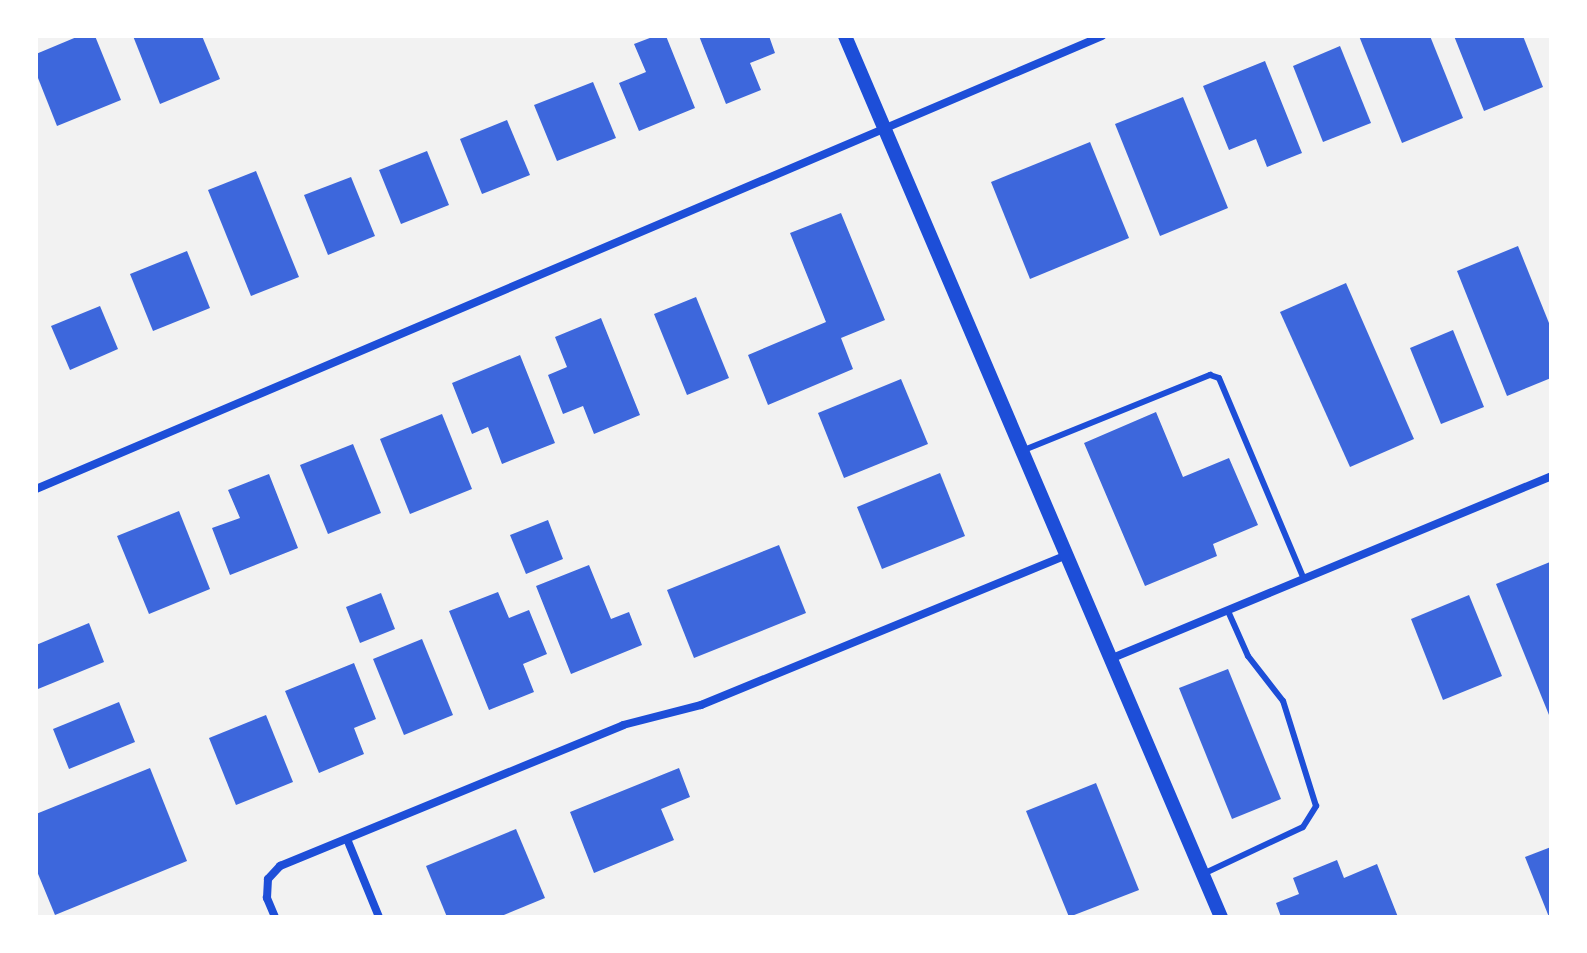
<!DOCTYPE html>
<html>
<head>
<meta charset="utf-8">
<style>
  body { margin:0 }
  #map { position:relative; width:1587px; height:953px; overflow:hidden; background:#f2f2f2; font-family:Roboto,sans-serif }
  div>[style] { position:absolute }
  .building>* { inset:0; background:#3d67dc }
  .service>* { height:6px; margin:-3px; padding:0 3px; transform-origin:3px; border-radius:3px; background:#1d4ed8 }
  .minor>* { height:8px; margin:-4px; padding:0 4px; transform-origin:4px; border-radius:4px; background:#1d4ed8 }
  .tertiary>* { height:14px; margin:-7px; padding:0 7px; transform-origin:7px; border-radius:7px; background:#1d4ed8 }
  span { translate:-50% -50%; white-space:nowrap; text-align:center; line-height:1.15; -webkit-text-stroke:8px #fff; paint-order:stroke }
  .frame { position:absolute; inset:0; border:38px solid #fff; pointer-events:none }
</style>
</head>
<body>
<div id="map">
  <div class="building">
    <i style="clip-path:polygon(79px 36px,95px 36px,121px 100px,57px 126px,36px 73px,36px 54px)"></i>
    <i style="clip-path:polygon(133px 36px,202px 36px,220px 79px,160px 104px)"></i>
    <i style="clip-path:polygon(655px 36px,666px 36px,695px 108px,639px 131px,619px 83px,646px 72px,634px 44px)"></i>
    <i style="clip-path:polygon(699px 36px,769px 36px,775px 53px,750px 63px,761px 90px,726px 104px)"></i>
    <i style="clip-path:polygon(1359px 36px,1430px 36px,1463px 118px,1402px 143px)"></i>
    <i style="clip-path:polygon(1454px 36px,1523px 36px,1543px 87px,1484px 111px)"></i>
    <i style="clip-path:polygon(1340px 46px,1371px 123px,1323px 142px,1293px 66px)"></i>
    <i style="clip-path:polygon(1265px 61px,1302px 153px,1267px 167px,1256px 139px,1229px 150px,1203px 86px)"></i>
    <i style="clip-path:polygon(593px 82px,616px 138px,557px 161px,534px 105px)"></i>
    <i style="clip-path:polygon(1183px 97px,1228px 208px,1160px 236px,1115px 124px)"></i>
    <i style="clip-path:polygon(507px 120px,530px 175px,482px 194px,460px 139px)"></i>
    <i style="clip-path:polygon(1090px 142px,1129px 238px,1030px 279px,991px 182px)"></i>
    <i style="clip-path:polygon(427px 151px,449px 205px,401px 224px,379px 170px)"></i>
    <i style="clip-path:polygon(256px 171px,299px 277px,251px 296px,208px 190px)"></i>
    <i style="clip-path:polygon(351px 177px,375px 236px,328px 255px,304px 195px)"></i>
    <i style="clip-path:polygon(841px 213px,885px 320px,841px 338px,853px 369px,768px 405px,748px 355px,826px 322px,790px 233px)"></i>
    <i style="clip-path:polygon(1518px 246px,1551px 328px,1551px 378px,1507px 396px,1457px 271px)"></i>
    <i style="clip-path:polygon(187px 251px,210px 308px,153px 331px,130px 274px)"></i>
    <i style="clip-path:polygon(1346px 283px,1414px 439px,1350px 467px,1280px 312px)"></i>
    <i style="clip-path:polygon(696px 297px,729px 378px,687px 395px,654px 314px)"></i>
    <i style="clip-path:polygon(100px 306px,118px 349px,70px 370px,51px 326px)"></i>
    <i style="clip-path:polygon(601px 318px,640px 415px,594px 434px,583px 406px,563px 414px,548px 375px,567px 367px,555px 337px)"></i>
    <i style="clip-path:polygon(1453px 330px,1484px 407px,1441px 424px,1410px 348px)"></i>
    <i style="clip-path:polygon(520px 355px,555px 443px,502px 464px,488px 427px,472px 434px,452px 383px)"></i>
    <i style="clip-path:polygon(901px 379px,928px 444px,844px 478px,818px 413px)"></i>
    <i style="clip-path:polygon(1156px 412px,1183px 477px,1229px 458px,1258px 525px,1213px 544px,1217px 556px,1145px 586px,1084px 443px)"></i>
    <i style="clip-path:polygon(442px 414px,472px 489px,410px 514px,380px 439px)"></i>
    <i style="clip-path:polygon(353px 444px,381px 513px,328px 534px,300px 465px)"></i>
    <i style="clip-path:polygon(940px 473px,965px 536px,882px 569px,857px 507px)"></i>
    <i style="clip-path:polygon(269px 474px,298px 548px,230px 575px,212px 528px,240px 518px,228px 490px)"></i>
    <i style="clip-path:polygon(179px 511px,210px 589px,149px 614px,117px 536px)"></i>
    <i style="clip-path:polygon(548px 520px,563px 559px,526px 574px,510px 535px)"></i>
    <i style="clip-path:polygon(779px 545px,806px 613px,694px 658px,667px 590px)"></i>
    <i style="clip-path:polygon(1550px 562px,1551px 714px,1549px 715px,1496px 584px)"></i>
    <i style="clip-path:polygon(589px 565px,611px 619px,629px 612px,642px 645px,571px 674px,536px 586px)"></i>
    <i style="clip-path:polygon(498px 592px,509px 618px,529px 610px,547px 654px,523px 664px,534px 692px,489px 710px,449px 611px)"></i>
    <i style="clip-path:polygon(381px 593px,395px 629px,360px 643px,346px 607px)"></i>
    <i style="clip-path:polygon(1469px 595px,1502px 676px,1443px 700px,1411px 619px)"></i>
    <i style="clip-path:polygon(89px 623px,104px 662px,38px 689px,36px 645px)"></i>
    <i style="clip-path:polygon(422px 639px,453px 715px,404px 735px,373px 659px)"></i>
    <i style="clip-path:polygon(354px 663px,376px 719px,354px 728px,364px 754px,319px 773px,285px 691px)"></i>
    <i style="clip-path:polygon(1228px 669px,1281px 799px,1232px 819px,1179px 688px)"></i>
    <i style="clip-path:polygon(119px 702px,135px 742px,69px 769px,53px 729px)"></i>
    <i style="clip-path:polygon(266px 715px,293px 782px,236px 805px,209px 738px)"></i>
    <i style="clip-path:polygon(150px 768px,187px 861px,55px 915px,36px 869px,36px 814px)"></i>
    <i style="clip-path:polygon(679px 768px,690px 797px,661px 809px,674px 840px,594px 873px,570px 812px)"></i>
    <i style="clip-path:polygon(1096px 783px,1139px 890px,1069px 917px,1026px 811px)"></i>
    <i style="clip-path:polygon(516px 829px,545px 898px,499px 917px,447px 917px,426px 866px)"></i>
    <i style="clip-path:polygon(1551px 847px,1551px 917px,1549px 917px,1525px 857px)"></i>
    <i style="clip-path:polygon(1337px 860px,1344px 878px,1377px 864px,1398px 917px,1281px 917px,1276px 903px,1299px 894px,1293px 878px)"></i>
  </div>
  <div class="service">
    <i style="left:1024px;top:450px;width:201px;rotate:-22deg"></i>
    <i style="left:1210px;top:375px;width:9px;rotate:18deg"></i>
    <i style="left:1219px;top:378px;width:218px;rotate:67.1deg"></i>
    <i style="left:1203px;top:874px;width:110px;rotate:-25.2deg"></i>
    <i style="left:1303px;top:827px;width:25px;rotate:-58deg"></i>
    <i style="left:1316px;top:806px;width:110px;rotate:-107.4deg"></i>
    <i style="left:1283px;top:701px;width:57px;rotate:-127.9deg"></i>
    <i style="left:1248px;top:656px;width:49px;rotate:-114deg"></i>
  </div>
  <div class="minor">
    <i style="left:36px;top:489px;width:1158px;rotate:-23.02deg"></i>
    <i style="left:1110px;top:659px;width:477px;rotate:-22.5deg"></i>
    <i style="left:347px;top:839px;width:84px;rotate:67.7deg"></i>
    <i style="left:275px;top:917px;width:21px;rotate:-113deg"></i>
    <i style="left:267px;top:898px;width:19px;rotate:-87deg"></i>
    <i style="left:268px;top:879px;width:18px;rotate:-47deg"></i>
    <i style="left:280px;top:866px;width:371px;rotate:-22.3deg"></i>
    <i style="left:623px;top:725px;width:81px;rotate:-14.4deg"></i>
    <i style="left:701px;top:705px;width:395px;rotate:-22.3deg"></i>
  </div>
  <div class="tertiary">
    <i style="left:845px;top:36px;width:958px;rotate:66.89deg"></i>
  </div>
  <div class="frame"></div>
</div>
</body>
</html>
